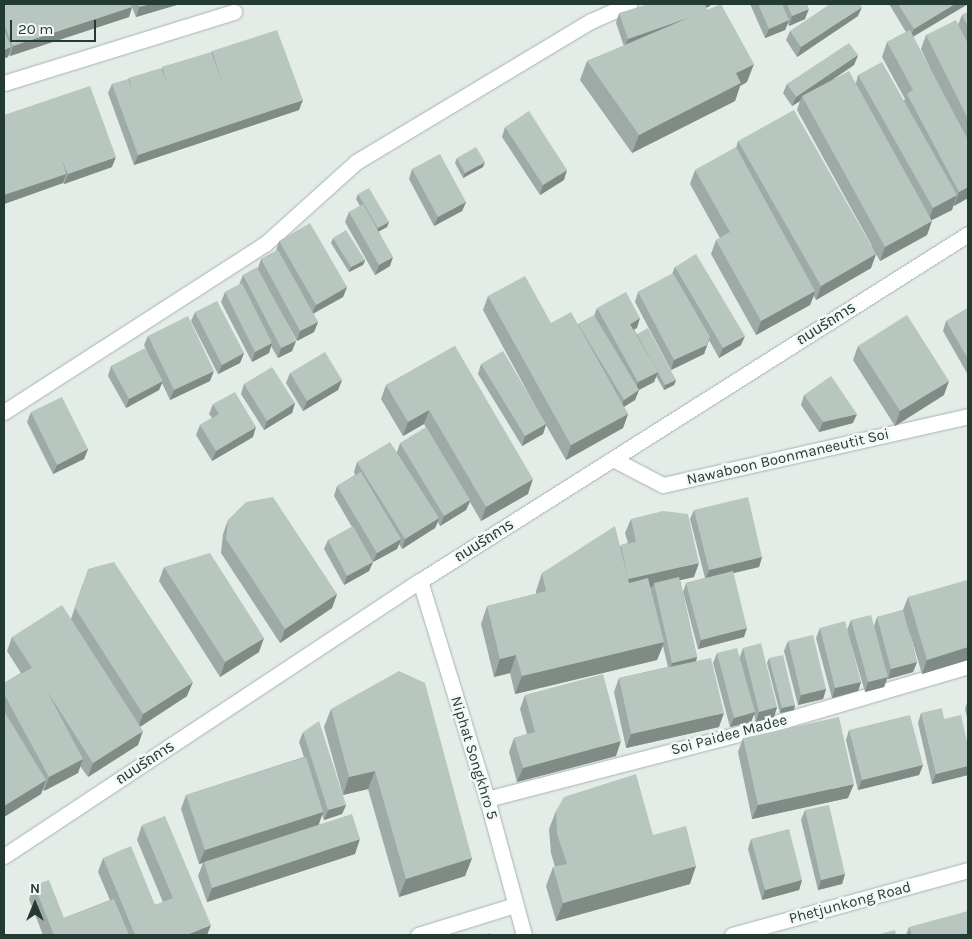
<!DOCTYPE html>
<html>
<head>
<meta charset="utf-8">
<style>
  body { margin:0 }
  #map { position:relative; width:972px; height:939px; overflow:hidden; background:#e3ece7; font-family:Karla,"Noto Sans Thai",sans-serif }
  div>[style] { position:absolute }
  .roads { filter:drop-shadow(0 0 1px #a6b3ae) drop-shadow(0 0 1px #a6b3ae) }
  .street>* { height:15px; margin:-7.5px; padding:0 7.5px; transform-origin:7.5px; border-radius:7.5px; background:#fff }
  .secondary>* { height:15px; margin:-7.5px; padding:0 7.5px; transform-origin:7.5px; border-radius:7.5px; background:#fff }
  .wall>* { inset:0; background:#9eaaa5 }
  .shaded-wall>* { inset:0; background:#818b86 }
  .building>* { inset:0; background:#b8c6c0 }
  span { translate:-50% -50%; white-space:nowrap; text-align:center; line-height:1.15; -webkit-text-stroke:5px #f3f8f6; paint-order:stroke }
  .street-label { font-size:15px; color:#243b34 }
  .frame { position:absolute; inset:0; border:5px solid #243b34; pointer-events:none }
  .north { position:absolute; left:10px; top:879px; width:50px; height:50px; -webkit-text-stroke:4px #f3f8f6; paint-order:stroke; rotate:0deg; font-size:14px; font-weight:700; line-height:20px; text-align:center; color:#243b34 }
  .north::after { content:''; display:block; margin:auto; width:18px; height:22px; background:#243b34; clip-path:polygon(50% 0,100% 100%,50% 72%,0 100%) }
  .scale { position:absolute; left:10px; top:20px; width:86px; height:22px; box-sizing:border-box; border:2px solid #243b34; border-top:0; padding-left:6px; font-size:15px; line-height:18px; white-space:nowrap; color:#243b34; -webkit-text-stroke:4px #f3f8f6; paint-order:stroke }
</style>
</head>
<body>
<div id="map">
  <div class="roads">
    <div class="street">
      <i style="left:4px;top:83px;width:241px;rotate:-17.2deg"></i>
      <i style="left:4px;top:412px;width:310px;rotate:-32.8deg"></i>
      <i style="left:265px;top:244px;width:122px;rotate:-42deg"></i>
      <i style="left:356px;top:162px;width:274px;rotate:-31deg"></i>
      <i style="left:591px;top:21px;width:42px;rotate:-24.1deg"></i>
      <i style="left:613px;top:459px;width:56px;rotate:27.5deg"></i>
      <i style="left:663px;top:485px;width:313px;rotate:-12.7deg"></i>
      <i style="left:487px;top:799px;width:255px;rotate:-14.5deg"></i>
      <i style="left:734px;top:735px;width:244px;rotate:-16.4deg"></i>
      <i style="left:418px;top:935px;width:102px;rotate:-17.2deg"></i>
      <i style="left:732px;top:935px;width:245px;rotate:-15.4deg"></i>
    </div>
    <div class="secondary">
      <i style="left:420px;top:581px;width:228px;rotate:72.9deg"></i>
      <i style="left:487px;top:799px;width:141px;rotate:74.8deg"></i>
      <i style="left:4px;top:856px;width:499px;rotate:-33.5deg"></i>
      <i style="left:420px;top:581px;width:649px;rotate:-32.34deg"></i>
    </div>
  </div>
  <div class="wall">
    <i style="clip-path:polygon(4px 4px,180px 4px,136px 17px,132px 7px,129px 17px,10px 56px,9px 54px,8px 57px,4px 58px)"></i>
    <i style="clip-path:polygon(750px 4px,807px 4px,805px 19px,789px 26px,788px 23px,785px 30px,765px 38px)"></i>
    <i style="clip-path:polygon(889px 4px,968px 4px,913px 37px,931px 70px,921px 49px,926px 35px,958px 25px,962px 15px,968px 12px,968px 198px,954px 206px,953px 205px,952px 210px,932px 220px,927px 235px,880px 261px,876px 254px,871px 268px,816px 300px,814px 296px,810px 305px,756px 335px,711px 254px,716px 240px,720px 238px,690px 184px,695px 170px,736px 148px,738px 141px,872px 246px,797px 110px,800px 101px,792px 106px,783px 93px,787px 84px,858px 55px,854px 65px,833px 79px,856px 83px,858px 75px,904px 101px,905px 99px,882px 57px,887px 42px,906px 32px)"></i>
    <i style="clip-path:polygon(710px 6px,706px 8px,747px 82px,740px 86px,735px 101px,632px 153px,580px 80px,587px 61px,624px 46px,616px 23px,619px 13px)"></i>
    <i style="clip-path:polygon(858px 16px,797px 57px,786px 40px,790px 31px)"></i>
    <i style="clip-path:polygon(212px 51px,299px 110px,134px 165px,108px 93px,112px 84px,128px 80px,129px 78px,162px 69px,162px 67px,211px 53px)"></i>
    <i style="clip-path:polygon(4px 115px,112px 167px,64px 184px,63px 182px,63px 183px,4px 204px)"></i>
    <i style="clip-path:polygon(505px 127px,564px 180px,540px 195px,502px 137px)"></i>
    <i style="clip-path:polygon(457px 158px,483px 167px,463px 178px,455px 163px)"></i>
    <i style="clip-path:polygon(412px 169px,466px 202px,462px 211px,434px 226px,409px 179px)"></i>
    <i style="clip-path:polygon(358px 194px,389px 222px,387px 227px,379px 231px,390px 266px,375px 275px,345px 222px,349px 212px,360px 206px,356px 199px)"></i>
    <i style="clip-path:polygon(333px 238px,365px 260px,363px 265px,349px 272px,331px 243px)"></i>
    <i style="clip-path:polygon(279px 241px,347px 287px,343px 297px,313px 314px,318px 322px,314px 332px,297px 341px,271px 294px,296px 341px,292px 351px,278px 358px,271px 346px,269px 353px,252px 362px,221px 302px,225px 292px,239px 285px,243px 275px,258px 268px,261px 259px,276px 251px)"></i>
    <i style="clip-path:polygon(675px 267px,741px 345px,719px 358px,709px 340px,704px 354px,671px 370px,635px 302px,638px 292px,672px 274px)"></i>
    <i style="clip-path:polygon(488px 296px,551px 323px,578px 324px,594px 316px,597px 308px,637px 328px,634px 329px,637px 335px,637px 334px,676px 380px,674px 385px,664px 390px,656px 376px,654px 382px,639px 390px,635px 400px,624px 407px,628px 414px,623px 428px,566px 460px,546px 425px,543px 434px,522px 446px,478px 374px,481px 364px,539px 413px,483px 310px)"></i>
    <i style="clip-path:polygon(968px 308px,968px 375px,943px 331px,946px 321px)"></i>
    <i style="clip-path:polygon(195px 312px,244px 353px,240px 363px,218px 374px,191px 321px)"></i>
    <i style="clip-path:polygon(148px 336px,210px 381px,170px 400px,162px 383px,159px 390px,126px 408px,108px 376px,111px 366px,149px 356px,144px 345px)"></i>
    <i style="clip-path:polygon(455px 346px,528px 494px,481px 521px,470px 502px,466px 510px,440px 526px,438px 522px,435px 528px,402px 549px,399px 544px,397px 549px,373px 562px,369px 571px,344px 585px,324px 549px,328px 540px,352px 527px,334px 496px,337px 486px,355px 475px,354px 472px,357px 462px,397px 452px,400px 443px,440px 451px,424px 424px,403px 436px,381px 399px,386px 385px)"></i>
    <i style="clip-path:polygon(858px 346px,944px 395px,895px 426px,853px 360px)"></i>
    <i style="clip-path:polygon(290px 373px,342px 380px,338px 390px,303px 411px,286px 383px)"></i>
    <i style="clip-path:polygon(244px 384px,295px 403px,292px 413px,264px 430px,241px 394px)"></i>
    <i style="clip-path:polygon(804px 395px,853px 423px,819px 432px,801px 405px)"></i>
    <i style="clip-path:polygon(213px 404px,253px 437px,212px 461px,196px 435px,200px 425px,212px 418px,209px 414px)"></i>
    <i style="clip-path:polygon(31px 412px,88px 449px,84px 459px,53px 474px,27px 422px)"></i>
    <i style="clip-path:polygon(694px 510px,762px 557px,759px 567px,733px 573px,744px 637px,698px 649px,683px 592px,686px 583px,705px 578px,690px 519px)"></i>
    <i style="clip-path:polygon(631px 519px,694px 577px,680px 580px,697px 657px,696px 661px,719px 727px,626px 748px,614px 692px,619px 678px,668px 667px,663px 646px,657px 660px,515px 694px,510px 673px,494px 677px,481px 624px,487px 606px,536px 594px,536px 591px,542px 573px,620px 547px,621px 545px,628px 543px,625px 533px)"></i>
    <i style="clip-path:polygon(228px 520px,337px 594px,332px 608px,280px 643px,221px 553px,223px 534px)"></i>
    <i style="clip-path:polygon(164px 567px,259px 652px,220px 677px,159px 581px)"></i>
    <i style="clip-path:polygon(83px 583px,187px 696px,140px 727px,138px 745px,88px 777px,80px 766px,78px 773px,44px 791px,43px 789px,41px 794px,4px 817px,4px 683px,21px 673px,7px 651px,12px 637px,71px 619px)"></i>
    <i style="clip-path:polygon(968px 585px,968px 660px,922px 674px,908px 627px,917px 662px,913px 672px,888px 679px,887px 678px,884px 687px,865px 692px,847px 630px,851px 620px,874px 626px,877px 617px,903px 610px,908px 597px)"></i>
    <i style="clip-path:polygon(820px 628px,861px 682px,858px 691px,832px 698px,816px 638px)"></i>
    <i style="clip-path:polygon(788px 641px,826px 689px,823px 699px,798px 705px,784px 651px)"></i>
    <i style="clip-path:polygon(743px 648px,777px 707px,774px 717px,756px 722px,754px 714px,751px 722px,730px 727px,713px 663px,717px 653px,740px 657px)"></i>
    <i style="clip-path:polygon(769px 658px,794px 710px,780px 713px,767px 663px)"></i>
    <i style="clip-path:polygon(525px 695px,616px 756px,517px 782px,509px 752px,514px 738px,527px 734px,520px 709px)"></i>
    <i style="clip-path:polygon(968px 700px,968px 722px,965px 709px)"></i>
    <i style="clip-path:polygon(331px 709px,472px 858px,465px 876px,399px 897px,368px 789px,343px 795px,324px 727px)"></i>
    <i style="clip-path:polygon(921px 713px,944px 719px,968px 746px,968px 775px,932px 784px,918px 723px)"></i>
    <i style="clip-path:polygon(849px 730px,923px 765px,919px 775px,858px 790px,846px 740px)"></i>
    <i style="clip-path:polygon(303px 732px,346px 805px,342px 814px,324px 820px,322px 815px,319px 824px,355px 854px,207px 902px,198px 876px,203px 863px,199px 864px,181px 809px,186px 795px,304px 757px,299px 742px)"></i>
    <i style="clip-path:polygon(743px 738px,848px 798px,752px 819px,738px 752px)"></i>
    <i style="clip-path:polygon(805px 810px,845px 874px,842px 884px,818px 890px,801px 820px)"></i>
    <i style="clip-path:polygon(556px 811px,653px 835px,690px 884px,556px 921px,546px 886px,553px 867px,555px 867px,551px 853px,549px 829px)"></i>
    <i style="clip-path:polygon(142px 825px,207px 935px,43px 935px,29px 899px,34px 885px,64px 918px,110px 900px,98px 872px,103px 858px,155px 905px,163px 902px,137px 840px)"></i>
    <i style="clip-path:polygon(751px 839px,802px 880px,799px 890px,762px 900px,748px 849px)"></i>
    <i style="clip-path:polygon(909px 927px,968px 935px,906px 935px)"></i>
  </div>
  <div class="shaded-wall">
    <i style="clip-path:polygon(151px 4px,180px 4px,136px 17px,139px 7px)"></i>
    <i style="clip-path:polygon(702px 4px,711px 4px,710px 6px,700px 10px)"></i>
    <i style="clip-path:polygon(955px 4px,968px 4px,910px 38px,914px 29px)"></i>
    <i style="clip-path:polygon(132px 7px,129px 17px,10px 56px,13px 46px)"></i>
    <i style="clip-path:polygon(862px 7px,858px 16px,797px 57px,801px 47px)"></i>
    <i style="clip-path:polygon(809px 9px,805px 19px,789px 26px,792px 16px)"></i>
    <i style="clip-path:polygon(707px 11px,624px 48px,628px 39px)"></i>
    <i style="clip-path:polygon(789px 20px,785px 30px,765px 38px,769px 29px)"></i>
    <i style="clip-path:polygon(11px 47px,8px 57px,4px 58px,4px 50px)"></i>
    <i style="clip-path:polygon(858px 55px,854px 65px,804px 99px,802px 96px,800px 101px,792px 106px,796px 97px)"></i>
    <i style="clip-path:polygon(754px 64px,747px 82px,740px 86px,735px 101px,632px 153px,639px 135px,736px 73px)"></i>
    <i style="clip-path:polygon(303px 100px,299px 110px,134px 165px,138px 155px)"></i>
    <i style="clip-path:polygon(116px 157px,112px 167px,64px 184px,68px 174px)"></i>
    <i style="clip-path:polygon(485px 162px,483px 167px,463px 178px,465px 173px)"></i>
    <i style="clip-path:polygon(567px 170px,564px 180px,540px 195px,543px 185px)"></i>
    <i style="clip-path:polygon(66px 174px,63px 183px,4px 204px,4px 195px)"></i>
    <i style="clip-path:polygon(968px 187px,968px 198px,954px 206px,959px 192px)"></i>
    <i style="clip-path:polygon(957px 195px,952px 210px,928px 222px,933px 208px)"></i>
    <i style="clip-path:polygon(466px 202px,462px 211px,434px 226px,438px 217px)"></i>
    <i style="clip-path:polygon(932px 221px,927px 235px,880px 261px,885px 247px)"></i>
    <i style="clip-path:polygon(389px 222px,387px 227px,376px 233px,378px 228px)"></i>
    <i style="clip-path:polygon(876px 254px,871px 268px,816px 300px,821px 286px)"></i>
    <i style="clip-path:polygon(393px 257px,390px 266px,375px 275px,379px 265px)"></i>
    <i style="clip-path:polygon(365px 260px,363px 265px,349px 272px,351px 267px)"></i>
    <i style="clip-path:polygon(347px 287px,343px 297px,312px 314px,316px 305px)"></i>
    <i style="clip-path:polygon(815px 291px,810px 305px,756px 335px,761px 321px)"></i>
    <i style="clip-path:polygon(640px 318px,637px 328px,627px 333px,630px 324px)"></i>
    <i style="clip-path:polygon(318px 322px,314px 332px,297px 341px,300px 331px)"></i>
    <i style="clip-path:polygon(745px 336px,741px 345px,719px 358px,723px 348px)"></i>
    <i style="clip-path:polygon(710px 337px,704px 354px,671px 370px,674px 360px)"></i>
    <i style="clip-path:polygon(296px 341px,292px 351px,278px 358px,281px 348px)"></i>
    <i style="clip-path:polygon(272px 343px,269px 353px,252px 362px,255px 352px)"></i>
    <i style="clip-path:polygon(244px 353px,240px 363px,218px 374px,222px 365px)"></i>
    <i style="clip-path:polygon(214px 371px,210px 381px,170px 400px,174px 390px)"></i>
    <i style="clip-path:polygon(658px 372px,654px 382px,635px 392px,638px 382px)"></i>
    <i style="clip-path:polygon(342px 380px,338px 390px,303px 411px,307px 401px)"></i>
    <i style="clip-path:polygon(676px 380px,674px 385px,664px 390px,665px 385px)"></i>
    <i style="clip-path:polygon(163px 381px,159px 390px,126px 408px,129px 399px)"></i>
    <i style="clip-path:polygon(949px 381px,944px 395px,895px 426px,900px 411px)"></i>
    <i style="clip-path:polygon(639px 390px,635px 400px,620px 409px,624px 400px)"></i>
    <i style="clip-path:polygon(295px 403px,292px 413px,264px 430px,267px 421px)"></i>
    <i style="clip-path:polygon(429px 410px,424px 424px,403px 436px,408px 422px)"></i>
    <i style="clip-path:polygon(628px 414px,623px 428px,566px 460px,571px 445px)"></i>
    <i style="clip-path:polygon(857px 414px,853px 423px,819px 432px,823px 422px)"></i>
    <i style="clip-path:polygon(546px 424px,543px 434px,522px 446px,525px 436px)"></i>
    <i style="clip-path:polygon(256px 427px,253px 437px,212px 461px,216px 451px)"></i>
    <i style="clip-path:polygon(88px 449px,84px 459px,53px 474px,57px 465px)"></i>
    <i style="clip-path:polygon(533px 479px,528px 494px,481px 521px,486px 507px)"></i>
    <i style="clip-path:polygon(470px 500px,466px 510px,440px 526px,444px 516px)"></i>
    <i style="clip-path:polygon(439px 518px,435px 528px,402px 549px,405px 539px)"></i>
    <i style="clip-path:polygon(401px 539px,397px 549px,373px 562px,377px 553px)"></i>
    <i style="clip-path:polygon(762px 557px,759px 567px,705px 580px,709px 570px)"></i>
    <i style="clip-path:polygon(373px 562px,369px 571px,344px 585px,347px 576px)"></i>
    <i style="clip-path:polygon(699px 563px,694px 577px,654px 586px,654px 583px,652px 587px,623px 593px,628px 579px)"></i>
    <i style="clip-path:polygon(337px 594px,332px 608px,280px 643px,285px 629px)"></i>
    <i style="clip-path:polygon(747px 628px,744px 637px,698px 649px,701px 640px)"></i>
    <i style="clip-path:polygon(264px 638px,259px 652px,220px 677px,225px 662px)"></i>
    <i style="clip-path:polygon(664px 642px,657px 660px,515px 694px,522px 676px)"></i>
    <i style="clip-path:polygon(968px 647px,968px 660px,922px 674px,927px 660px)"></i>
    <i style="clip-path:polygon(516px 655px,510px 673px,494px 677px,500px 659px)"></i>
    <i style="clip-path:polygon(697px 657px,694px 667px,669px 672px,672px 663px)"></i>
    <i style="clip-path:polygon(917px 662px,913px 672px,888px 679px,891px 669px)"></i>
    <i style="clip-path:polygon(888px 677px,884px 687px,865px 692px,868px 682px)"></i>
    <i style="clip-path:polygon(193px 682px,187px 696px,138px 728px,143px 714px)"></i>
    <i style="clip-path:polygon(861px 682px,858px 691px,832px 698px,835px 688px)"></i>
    <i style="clip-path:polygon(826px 689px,823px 699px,798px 705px,801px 695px)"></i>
    <i style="clip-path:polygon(795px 705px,794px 710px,780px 713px,782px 708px)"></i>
    <i style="clip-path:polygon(777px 707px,774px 717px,756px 722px,759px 712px)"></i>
    <i style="clip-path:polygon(755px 712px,751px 722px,730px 727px,734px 718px)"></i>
    <i style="clip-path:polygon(724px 713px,719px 727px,626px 748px,631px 734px)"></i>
    <i style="clip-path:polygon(143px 731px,138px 745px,88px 777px,93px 763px)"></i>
    <i style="clip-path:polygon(621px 741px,616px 756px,517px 782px,523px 768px)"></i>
    <i style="clip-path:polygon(83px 759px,78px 773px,44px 791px,49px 777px)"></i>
    <i style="clip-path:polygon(923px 765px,919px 775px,858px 790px,862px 780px)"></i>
    <i style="clip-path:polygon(968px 766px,968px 775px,932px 784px,936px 774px)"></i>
    <i style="clip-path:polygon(375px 771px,368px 789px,343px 795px,349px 777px)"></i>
    <i style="clip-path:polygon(46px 780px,41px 794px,4px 817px,4px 806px)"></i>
    <i style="clip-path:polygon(854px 784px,848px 798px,752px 819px,758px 805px)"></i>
    <i style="clip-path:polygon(346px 805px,342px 814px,324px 820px,328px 810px)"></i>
    <i style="clip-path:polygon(323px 812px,318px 826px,199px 864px,205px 850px)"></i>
    <i style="clip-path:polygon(360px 839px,355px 854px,207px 902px,212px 888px)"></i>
    <i style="clip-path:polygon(472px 858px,465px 876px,399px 897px,406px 879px)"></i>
    <i style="clip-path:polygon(696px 866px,690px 884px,556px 921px,563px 903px)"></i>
    <i style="clip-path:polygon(845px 874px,842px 884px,818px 890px,821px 880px)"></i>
    <i style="clip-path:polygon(802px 880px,799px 890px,762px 900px,765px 890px)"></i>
    <i style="clip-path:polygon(211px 925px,207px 935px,187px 935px)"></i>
  </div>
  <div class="building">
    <i style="clip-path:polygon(4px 4px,131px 4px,132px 7px,13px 46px,4px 24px)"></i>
    <i style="clip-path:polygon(138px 4px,151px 4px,139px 7px)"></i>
    <i style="clip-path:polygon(648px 4px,705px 4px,707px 10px,691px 17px,628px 39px,619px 13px)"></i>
    <i style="clip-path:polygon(721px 4px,754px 64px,736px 73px,741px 83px,639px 135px,587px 61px)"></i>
    <i style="clip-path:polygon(758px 4px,782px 4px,789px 20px,769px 29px)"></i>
    <i style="clip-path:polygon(787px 4px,807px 4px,809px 9px,792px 16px)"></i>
    <i style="clip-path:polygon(830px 4px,860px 4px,862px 7px,801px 47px,790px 31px)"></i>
    <i style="clip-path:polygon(898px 4px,955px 4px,914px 29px)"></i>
    <i style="clip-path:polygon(968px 12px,968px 27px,962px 15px)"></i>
    <i style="clip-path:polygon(956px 20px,968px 44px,968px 119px,926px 35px)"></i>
    <i style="clip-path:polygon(4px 30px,11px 47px,4px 50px)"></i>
    <i style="clip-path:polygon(277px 30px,303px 100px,138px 155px,112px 84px,128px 79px,132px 89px,129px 78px,161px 68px,168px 85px,162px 67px,211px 52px,224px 87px,212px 51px)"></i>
    <i style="clip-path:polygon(910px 30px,968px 140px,968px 187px,959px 192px,907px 94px,913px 90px,887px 42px)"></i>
    <i style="clip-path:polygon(849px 43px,858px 55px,796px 97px,787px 84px)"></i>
    <i style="clip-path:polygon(882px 62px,957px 195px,933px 208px,858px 75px)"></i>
    <i style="clip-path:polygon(849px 71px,932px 221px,885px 247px,802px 96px)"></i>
    <i style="clip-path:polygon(90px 86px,116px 157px,68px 174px,62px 160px,66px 174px,4px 195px,4px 115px)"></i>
    <i style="clip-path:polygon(794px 110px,876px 254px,821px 286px,738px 141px)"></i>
    <i style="clip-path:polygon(529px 111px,567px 170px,543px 185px,505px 127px)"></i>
    <i style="clip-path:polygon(476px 147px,485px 162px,465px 173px,457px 158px)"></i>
    <i style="clip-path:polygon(736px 147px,815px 291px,761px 321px,716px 240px,730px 232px,695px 170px)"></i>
    <i style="clip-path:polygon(440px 154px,466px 202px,438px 217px,412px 169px)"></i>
    <i style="clip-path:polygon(369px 188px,389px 222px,378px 228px,358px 194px)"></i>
    <i style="clip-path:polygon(363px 204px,393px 257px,379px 265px,349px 212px)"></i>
    <i style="clip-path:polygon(310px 223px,347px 287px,316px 305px,279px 241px)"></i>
    <i style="clip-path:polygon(346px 230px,365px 260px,351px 267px,333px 238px)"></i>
    <i style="clip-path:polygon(278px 250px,318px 322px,300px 331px,261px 259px)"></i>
    <i style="clip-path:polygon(696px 254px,745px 336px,723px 348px,675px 267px)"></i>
    <i style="clip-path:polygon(257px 267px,296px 341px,281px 348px,243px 275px)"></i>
    <i style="clip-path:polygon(673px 273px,710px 337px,707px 345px,674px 360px,638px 292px)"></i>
    <i style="clip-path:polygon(525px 276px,551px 323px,571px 312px,628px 414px,571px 445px,488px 296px)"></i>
    <i style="clip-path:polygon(242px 283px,272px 343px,255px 352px,225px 292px)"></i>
    <i style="clip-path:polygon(626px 292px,640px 318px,630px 324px,658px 372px,638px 382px,597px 308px)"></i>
    <i style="clip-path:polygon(217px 301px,244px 353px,222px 365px,195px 312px)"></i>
    <i style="clip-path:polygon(968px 308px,968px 359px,946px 321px)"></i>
    <i style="clip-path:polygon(594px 315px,639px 390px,624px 400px,578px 324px)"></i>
    <i style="clip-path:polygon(907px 315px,949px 381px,900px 411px,858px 346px)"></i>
    <i style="clip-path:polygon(188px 316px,214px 371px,174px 390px,148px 336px)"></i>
    <i style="clip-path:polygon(648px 328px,676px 380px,665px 385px,637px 334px)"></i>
    <i style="clip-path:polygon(455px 346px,533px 479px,486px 507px,429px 410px,408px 422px,386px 385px)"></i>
    <i style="clip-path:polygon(145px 348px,163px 381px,129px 399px,111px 366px)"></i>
    <i style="clip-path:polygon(503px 351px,546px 424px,525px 436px,481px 364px)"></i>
    <i style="clip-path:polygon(325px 352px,342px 380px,307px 401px,290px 373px)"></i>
    <i style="clip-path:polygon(272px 367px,295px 403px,267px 421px,244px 384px)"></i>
    <i style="clip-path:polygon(831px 376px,857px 414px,823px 422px,804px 395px)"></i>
    <i style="clip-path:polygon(235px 392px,256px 427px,216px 451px,200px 425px,219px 414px,213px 404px)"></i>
    <i style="clip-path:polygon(62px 397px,88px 449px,57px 465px,31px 412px)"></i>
    <i style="clip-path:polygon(426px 427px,470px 500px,444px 516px,400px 443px)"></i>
    <i style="clip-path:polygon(390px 442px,439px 518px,405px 539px,357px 462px)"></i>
    <i style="clip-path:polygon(361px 472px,401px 539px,377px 553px,337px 486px)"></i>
    <i style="clip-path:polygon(273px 497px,337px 594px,285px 629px,226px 539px,228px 520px,246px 502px)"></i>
    <i style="clip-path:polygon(748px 497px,762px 557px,709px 570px,694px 510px)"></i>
    <i style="clip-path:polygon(663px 511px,688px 514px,699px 563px,628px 579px,621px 545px,636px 542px,631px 519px)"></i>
    <i style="clip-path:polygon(353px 526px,373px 562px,347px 576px,328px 540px)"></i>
    <i style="clip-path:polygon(615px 526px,629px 583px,648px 578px,664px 642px,522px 676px,516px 655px,500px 659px,487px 606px,546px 591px,542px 573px)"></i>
    <i style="clip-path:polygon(210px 553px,264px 638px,225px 662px,164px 567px)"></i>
    <i style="clip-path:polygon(114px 562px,193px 682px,143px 714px,75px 608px,88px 569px)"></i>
    <i style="clip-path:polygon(733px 571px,747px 628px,701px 640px,686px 583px)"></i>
    <i style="clip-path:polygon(679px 577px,697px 657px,672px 663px,654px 583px)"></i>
    <i style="clip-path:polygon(967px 580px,968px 585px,968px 647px,927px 660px,908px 597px)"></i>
    <i style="clip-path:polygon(62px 605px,143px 731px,93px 763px,47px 691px,83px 759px,49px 777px,4px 694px,4px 683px,32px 668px,12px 637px)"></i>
    <i style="clip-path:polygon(903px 610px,917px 662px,891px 669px,877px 617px)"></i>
    <i style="clip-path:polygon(871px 615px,888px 677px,868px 682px,851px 620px)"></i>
    <i style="clip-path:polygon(845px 621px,861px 682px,835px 688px,820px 628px)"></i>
    <i style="clip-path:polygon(813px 635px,826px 689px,801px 695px,788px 641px)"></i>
    <i style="clip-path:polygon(761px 643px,777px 707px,759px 712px,743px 648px)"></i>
    <i style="clip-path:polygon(737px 648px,755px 712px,734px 718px,717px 653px)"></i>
    <i style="clip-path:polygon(783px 655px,795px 705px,782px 708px,769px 658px)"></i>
    <i style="clip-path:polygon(711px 658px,724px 713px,631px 734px,619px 678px)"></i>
    <i style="clip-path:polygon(399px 671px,425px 683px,472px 858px,406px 879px,375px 771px,349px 777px,331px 709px)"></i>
    <i style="clip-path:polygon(603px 674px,621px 741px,523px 768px,514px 738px,535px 732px,525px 695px)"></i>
    <i style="clip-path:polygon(942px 708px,944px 719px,961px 715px,968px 746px,968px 766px,936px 774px,921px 713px)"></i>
    <i style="clip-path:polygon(4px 711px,46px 780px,4px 806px)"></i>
    <i style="clip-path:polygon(910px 715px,923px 765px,862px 780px,849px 730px)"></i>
    <i style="clip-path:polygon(839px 717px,854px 784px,758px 805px,743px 738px)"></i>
    <i style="clip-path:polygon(319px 721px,346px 805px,328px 810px,303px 732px)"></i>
    <i style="clip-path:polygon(306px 757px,323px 812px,205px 850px,186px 795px)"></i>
    <i style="clip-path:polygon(636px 774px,653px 835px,686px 826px,696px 866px,563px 903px,553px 867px,567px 864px,557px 834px,556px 811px,564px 797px)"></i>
    <i style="clip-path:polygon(829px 805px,845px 874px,821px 880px,805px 810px)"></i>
    <i style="clip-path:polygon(352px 814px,360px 839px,212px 888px,204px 862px)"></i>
    <i style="clip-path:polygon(165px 816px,211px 925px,187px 935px,135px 935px,103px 858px,131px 846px,155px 905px,173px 898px,142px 825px)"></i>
    <i style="clip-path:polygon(789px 829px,802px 880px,765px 890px,751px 839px)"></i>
    <i style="clip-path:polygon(49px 880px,64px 918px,114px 899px,129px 935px,54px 935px,34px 885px)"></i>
    <i style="clip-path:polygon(968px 911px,968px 935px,912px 935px,909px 927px)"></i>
    <i style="clip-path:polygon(895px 930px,896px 935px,876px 935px)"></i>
    <i style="clip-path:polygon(490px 933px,491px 935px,483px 935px)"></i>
  </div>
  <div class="street-label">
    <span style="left:826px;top:324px;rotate:-32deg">ถนนรัถการ</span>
    <span style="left:788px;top:457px;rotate:-13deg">Nawaboon Boonmaneeutit Soi</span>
    <span style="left:484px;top:541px;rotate:-32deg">ถนนรัถการ</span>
    <span style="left:729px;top:735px;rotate:-15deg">Soi Paidee Madee</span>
    <span style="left:474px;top:758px;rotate:73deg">Niphat Songkhro 5</span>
    <span style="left:145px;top:763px;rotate:-33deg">ถนนรัถการ</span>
    <span style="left:850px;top:903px;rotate:-15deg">Phetjunkong Road</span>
  </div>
  <div class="frame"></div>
  <div class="north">N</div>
  <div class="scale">20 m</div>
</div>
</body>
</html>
